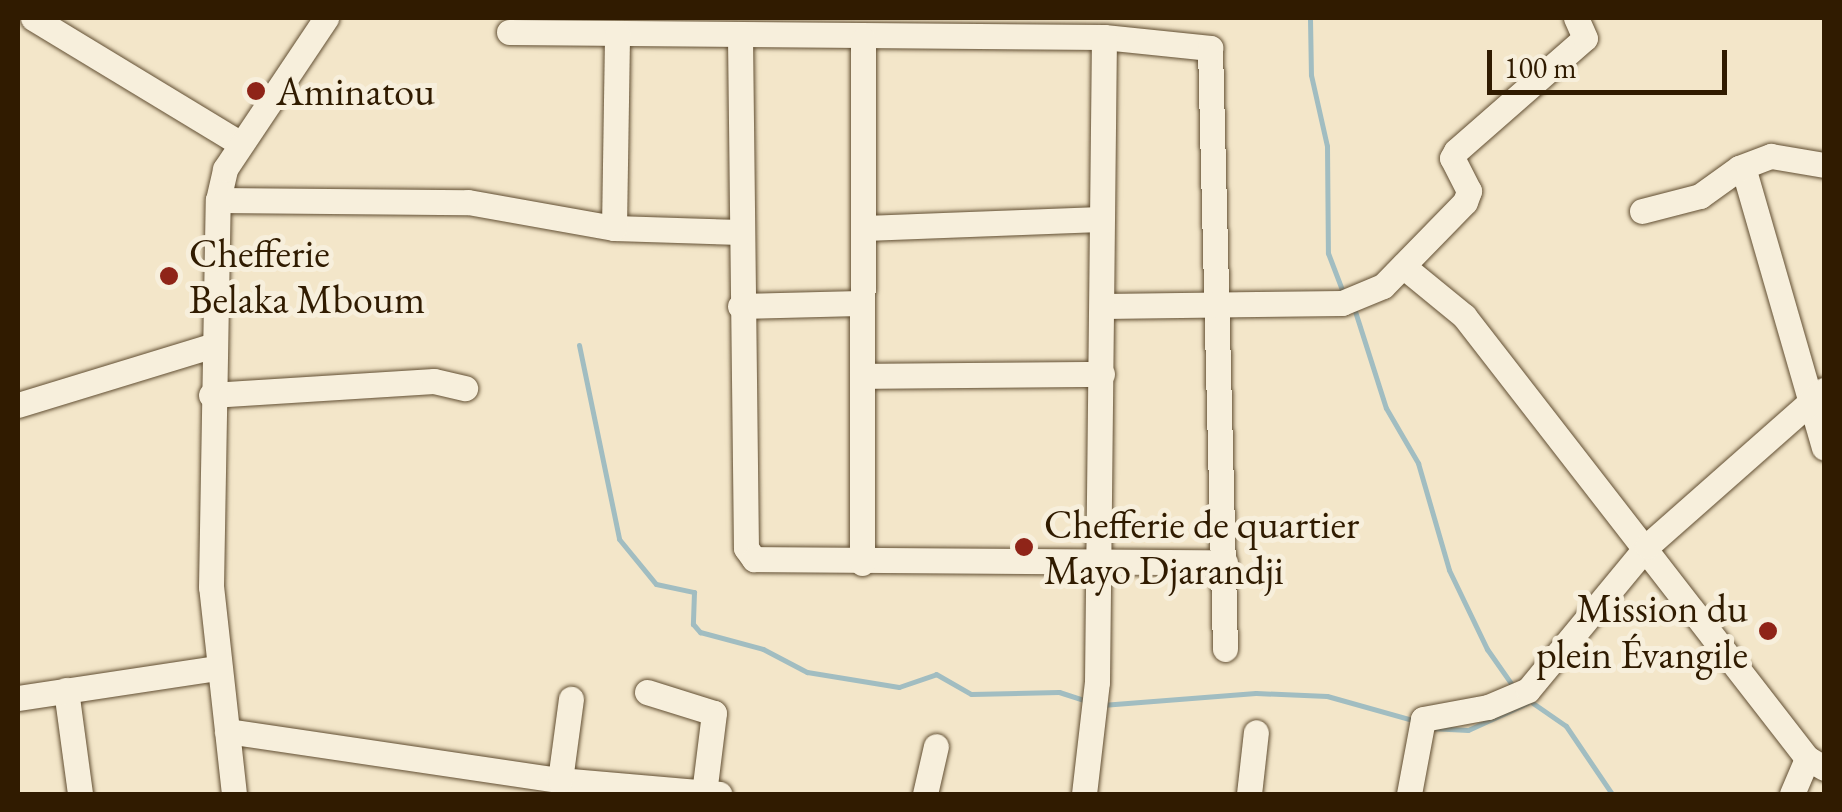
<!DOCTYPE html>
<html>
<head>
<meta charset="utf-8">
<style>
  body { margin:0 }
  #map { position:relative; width:1842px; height:812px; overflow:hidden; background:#f3e6c9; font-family:"EB Garamond",serif }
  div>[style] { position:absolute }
  .stream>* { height:5px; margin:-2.5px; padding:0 2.5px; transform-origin:2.5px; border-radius:2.5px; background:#a1bdc1 }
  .roads { filter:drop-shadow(0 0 2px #614e32) drop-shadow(0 0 2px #614e32) }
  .minor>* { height:25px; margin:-12.5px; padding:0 12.5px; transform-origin:12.5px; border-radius:12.5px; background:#f7efdc }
  .dots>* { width:28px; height:28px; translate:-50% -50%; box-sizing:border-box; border:5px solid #f7efdc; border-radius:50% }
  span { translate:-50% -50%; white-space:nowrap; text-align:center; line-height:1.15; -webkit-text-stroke:10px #f7efdc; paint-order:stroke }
  .poi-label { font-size:40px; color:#301b00 }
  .left { translate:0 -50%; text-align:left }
  .right { translate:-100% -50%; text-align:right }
  .frame { position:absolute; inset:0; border:20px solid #301b00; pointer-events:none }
  .scale { position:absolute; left:1487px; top:50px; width:240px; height:45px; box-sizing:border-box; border:5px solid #301b00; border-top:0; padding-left:12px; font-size:30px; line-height:35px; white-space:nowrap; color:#301b00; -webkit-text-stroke:8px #f7efdc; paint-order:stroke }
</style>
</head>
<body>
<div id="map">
  <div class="stream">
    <i style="left:1310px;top:19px;width:56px;rotate:89deg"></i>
    <i style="left:1311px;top:75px;width:73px;rotate:77.3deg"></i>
    <i style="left:1327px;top:146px;width:107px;rotate:89.5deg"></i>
    <i style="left:1328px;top:253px;width:45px;rotate:69.1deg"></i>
    <i style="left:1354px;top:308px;width:105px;rotate:72.3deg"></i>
    <i style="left:1386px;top:408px;width:64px;rotate:59.8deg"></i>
    <i style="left:1418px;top:463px;width:111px;rotate:73.8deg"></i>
    <i style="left:1449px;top:570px;width:88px;rotate:64.3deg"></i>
    <i style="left:1487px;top:649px;width:49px;rotate:55deg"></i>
    <i style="left:579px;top:345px;width:198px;rotate:78.3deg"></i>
    <i style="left:619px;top:539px;width:58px;rotate:50.6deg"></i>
    <i style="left:656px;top:584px;width:39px;rotate:12deg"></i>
    <i style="left:694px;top:592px;width:32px;rotate:92deg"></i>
    <i style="left:693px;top:624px;width:11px;rotate:49deg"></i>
    <i style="left:700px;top:632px;width:65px;rotate:15.1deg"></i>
    <i style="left:763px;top:649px;width:50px;rotate:27.6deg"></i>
    <i style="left:807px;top:672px;width:93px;rotate:9.3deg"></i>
    <i style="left:899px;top:687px;width:39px;rotate:-19deg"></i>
    <i style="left:936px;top:674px;width:40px;rotate:29.7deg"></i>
    <i style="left:971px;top:694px;width:88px;rotate:-1.3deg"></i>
    <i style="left:1059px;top:692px;width:28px;rotate:18deg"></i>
    <i style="left:1527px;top:699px;width:47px;rotate:34.7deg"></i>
    <i style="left:1566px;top:726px;width:82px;rotate:55.9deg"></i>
    <i style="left:1102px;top:705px;width:154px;rotate:-4.5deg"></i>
    <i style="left:1256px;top:693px;width:71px;rotate:2.4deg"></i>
    <i style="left:1327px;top:696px;width:92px;rotate:15.7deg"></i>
    <i style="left:1430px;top:728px;width:38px;rotate:3deg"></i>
    <i style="left:1468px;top:730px;width:65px;rotate:-24.6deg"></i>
  </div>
  <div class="roads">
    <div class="minor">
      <i style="left:33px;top:18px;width:243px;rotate:31.2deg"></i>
      <i style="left:509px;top:32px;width:595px;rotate:0.48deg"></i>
      <i style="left:1104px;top:37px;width:107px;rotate:5.9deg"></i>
      <i style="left:1210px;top:48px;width:601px;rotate:88.57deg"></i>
      <i style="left:740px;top:37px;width:511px;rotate:89.33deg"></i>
      <i style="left:746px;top:548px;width:14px;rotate:54deg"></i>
      <i style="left:754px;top:559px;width:471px;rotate:0.4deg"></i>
      <i style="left:1743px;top:167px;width:292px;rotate:73.9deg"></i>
      <i style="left:218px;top:200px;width:250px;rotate:0.5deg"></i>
      <i style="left:468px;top:202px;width:148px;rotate:10.1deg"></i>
      <i style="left:614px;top:228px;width:127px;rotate:1.8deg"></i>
      <i style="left:1642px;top:211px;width:60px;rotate:-14.5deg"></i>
      <i style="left:1700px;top:196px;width:48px;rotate:-35.7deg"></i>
      <i style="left:1739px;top:168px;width:34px;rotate:-21deg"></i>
      <i style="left:1771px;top:156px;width:54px;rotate:9.6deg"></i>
      <i style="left:614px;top:228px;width:194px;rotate:-89.1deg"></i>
      <i style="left:864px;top:228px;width:237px;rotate:-2.2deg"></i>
      <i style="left:1403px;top:266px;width:79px;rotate:39.3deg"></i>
      <i style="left:1464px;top:316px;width:559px;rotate:52.19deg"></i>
      <i style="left:1807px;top:758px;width:20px;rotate:30deg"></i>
      <i style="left:740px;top:306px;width:120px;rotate:-1.4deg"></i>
      <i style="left:1103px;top:306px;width:239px;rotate:-0.7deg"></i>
      <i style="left:1342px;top:303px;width:44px;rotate:-22.5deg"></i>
      <i style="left:1383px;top:286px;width:117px;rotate:-45.7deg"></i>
      <i style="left:1465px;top:202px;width:12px;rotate:-70deg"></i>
      <i style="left:1469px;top:191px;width:37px;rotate:-117deg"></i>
      <i style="left:1452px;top:158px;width:8px;rotate:-60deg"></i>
      <i style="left:1456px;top:151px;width:171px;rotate:-41.2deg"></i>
      <i style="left:1585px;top:38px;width:22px;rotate:-114deg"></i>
      <i style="left:862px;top:376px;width:240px;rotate:-0.5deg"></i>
      <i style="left:211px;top:395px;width:223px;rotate:-3.6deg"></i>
      <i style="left:434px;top:381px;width:32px;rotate:13deg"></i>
      <i style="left:18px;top:405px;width:205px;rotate:-17deg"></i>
      <i style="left:862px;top:563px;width:523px;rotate:-89.89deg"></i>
      <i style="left:66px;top:690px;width:105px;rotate:82.3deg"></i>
      <i style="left:647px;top:692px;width:70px;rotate:17.4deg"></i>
      <i style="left:714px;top:713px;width:81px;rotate:97.1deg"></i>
      <i style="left:18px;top:698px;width:201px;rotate:-8.6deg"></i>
      <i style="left:227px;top:731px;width:337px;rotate:8.4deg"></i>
      <i style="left:560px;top:780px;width:160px;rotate:5deg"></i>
      <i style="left:560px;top:780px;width:82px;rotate:-82.3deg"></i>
      <i style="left:234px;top:794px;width:208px;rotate:-96.3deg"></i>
      <i style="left:211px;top:587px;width:387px;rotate:-89deg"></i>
      <i style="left:218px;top:200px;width:32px;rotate:-77deg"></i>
      <i style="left:225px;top:169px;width:182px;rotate:-56.2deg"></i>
      <i style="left:925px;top:794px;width:49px;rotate:-77.1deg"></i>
      <i style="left:1084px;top:794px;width:113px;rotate:-83.4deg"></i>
      <i style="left:1097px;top:682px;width:645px;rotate:-89.38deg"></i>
      <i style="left:1249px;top:794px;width:62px;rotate:-83.6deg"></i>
      <i style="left:1409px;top:794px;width:76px;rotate:-79.4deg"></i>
      <i style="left:1423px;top:719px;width:66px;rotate:-10.5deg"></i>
      <i style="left:1488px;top:707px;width:43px;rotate:-23deg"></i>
      <i style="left:1528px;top:690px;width:187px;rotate:-50.4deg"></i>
      <i style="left:1647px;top:546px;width:236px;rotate:-41.4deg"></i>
      <i style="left:1792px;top:794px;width:39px;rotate:-67deg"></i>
    </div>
  </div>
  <div class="dots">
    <i style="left:256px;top:91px;background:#8f2418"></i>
    <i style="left:169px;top:276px;background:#8f2418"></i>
    <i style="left:1024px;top:547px;background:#8f2418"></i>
    <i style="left:1768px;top:631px;background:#8f2418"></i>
  </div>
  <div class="poi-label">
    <span class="left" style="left:276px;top:91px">Aminatou</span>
    <span class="left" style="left:189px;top:276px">Chefferie<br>Belaka Mboum</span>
    <span class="left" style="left:1044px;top:547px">Chefferie de quartier<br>Mayo Djarandji</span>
    <span class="right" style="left:1748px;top:631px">Mission du<br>plein Évangile</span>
  </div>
  <div class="frame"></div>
  <div class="scale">100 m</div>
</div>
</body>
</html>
